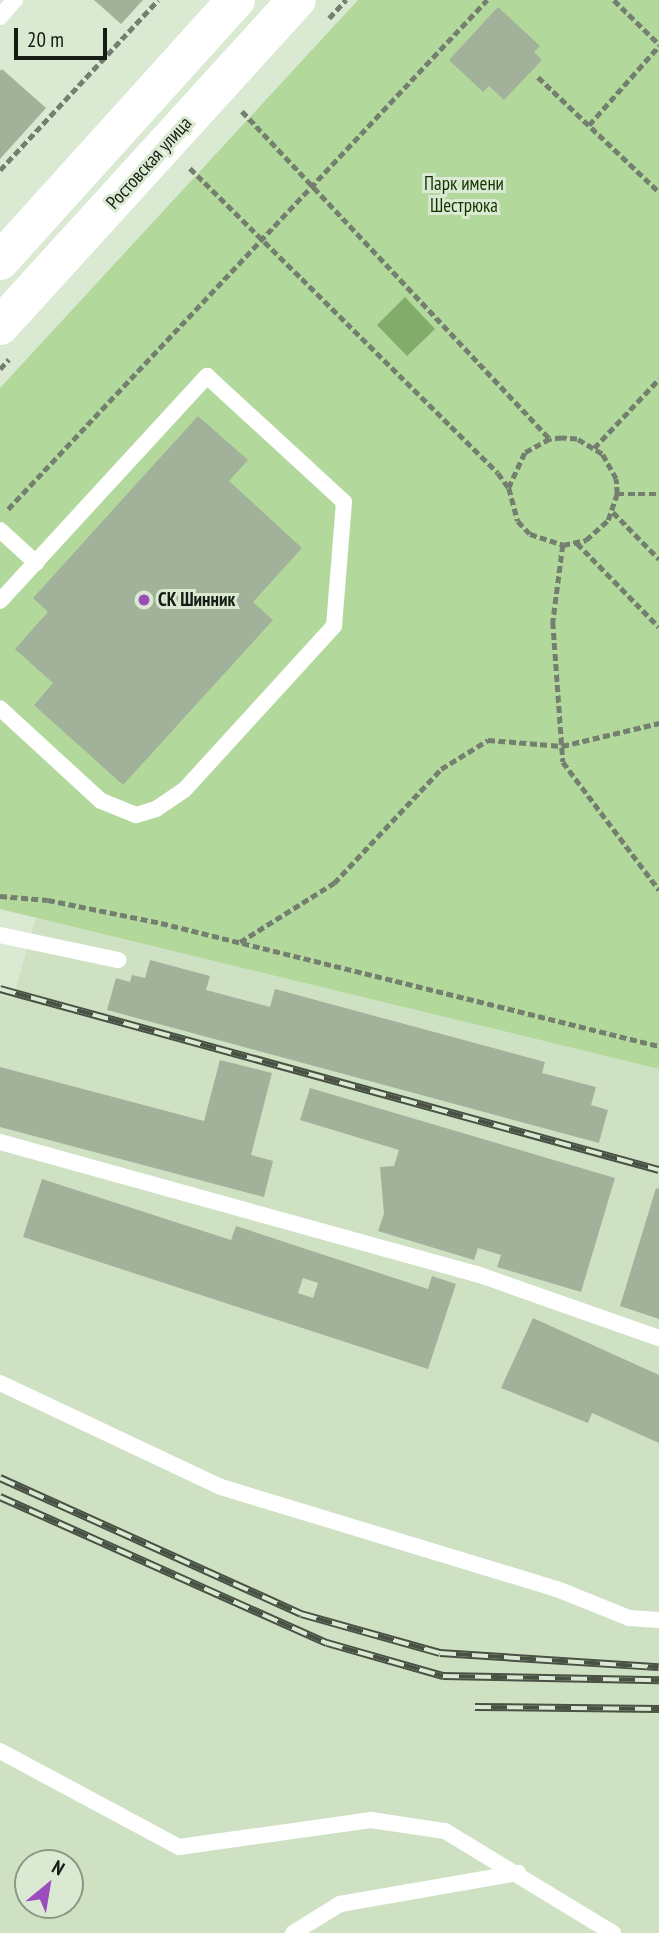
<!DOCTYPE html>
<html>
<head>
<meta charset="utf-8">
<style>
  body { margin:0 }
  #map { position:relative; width:659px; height:1933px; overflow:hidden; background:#daead2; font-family:"PT Sans Narrow",sans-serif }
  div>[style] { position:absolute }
  .built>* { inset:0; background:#cee2c3 }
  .green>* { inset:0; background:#b2d89c }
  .water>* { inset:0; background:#81ac69 }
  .building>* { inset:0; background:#a2b199 }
  .path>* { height:4.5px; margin-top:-2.25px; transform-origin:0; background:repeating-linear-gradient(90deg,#747f6f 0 7px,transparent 0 10.5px) }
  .service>* { height:16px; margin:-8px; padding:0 8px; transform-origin:8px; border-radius:8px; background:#fff }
  .tertiary>* { height:38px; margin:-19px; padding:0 19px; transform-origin:19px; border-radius:19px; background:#fff }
  .rail>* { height:8px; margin-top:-4px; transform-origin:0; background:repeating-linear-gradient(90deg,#daead2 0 16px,#495144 0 32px); box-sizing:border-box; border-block:2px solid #495144 }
  .dots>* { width:19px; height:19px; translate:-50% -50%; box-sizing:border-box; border:4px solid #daead2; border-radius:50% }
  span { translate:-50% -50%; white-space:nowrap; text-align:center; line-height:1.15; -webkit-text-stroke:6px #daead2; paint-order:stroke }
  .street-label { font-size:19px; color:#161c13 }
  .park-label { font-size:19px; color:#173201 }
  .poi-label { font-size:19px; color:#161c13; font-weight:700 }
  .left { translate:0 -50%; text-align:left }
  .north { position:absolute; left:14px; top:1849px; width:70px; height:70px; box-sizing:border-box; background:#daead2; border:2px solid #8c9886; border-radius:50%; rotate:30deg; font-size:19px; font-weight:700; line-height:28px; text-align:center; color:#161c13 }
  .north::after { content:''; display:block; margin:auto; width:24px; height:32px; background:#9c4cbd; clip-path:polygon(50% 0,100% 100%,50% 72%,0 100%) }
  .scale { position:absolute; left:14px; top:28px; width:93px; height:32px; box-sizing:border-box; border:4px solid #161c13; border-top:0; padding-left:9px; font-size:21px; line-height:24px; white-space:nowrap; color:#161c13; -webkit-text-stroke:5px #daead2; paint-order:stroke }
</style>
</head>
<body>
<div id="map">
  <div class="built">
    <i style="clip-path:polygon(evenodd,36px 918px,659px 1069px,659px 1933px,0 1933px,0 995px,13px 998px,36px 918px,28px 1863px,70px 1863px,70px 1905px,28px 1905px,28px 1863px)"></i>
  </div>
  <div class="green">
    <i style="clip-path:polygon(358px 0,659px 0,659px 1069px,0 909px,0 388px)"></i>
  </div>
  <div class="water">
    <i style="clip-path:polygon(405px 297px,435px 329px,407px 356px,377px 325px)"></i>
  </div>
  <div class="building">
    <i style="clip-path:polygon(94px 0,143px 0,121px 24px)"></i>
    <i style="clip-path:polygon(498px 7px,540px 46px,534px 52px,542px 60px,504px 100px,489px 86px,483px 92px,449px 60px)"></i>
    <i style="clip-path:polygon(2px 69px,46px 108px,0 159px,0 71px)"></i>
    <i style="clip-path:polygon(198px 416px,248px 460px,229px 481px,302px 548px,253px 602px,273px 620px,123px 785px,34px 705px,53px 683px,15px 649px,48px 612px,33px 598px)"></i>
    <i style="clip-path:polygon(150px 960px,210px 976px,206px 990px,270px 1007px,275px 989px,545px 1062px,542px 1073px,596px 1087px,591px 1105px,608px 1110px,599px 1143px,107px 1010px,116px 978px,130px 982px,132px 975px,145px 978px)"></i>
    <i style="clip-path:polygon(220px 1060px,272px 1073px,251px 1155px,273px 1161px,264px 1197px,0 1127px,0 1067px,204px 1121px)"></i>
    <i style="clip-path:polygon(310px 1088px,615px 1178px,581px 1292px,497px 1267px,501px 1255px,478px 1248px,474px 1260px,378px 1231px,384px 1214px,380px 1167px,394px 1166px,399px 1150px,300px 1120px)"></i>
    <i style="clip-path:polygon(evenodd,42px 1179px,231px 1240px,236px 1226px,428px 1289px,432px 1276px,456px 1284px,428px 1369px,23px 1237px,42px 1179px,303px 1278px,318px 1283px,313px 1298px,298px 1293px,303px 1278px)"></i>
    <i style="clip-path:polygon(656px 1188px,659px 1189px,659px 1319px,620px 1306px)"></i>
    <i style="clip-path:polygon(533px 1318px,659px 1375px,659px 1443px,592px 1413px,588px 1423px,501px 1388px)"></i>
  </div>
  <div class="path">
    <i style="left:614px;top:0;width:63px;rotate:44.4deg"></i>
    <i style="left:329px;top:18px;width:25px;rotate:-47deg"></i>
    <i style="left:538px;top:77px;width:167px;rotate:43.5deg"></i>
    <i style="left:242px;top:111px;width:450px;rotate:46.8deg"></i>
    <i style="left:589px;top:125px;width:106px;rotate:-48.5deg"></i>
    <i style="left:190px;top:168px;width:433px;rotate:44.7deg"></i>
    <i style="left:498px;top:473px;width:19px;rotate:54deg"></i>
    <i style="left:509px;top:488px;width:34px;rotate:75deg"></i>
    <i style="left:518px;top:521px;width:18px;rotate:47deg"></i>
    <i style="left:530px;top:534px;width:35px;rotate:18deg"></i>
    <i style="left:563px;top:545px;width:24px;rotate:-12deg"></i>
    <i style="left:586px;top:540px;width:30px;rotate:-42deg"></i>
    <i style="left:608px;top:520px;width:28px;rotate:-71deg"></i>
    <i style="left:617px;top:494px;width:15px;rotate:-94deg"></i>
    <i style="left:616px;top:479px;width:29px;rotate:-119deg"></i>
    <i style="left:602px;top:454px;width:29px;rotate:-149deg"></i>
    <i style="left:577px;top:439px;width:15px;rotate:-176deg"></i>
    <i style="left:562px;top:438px;width:12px;rotate:175deg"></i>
    <i style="left:550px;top:439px;width:29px;rotate:151deg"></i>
    <i style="left:525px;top:453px;width:38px;rotate:115deg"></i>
    <i style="left:0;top:170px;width:232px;rotate:-47.1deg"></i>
    <i style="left:0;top:369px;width:13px;rotate:-48deg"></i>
    <i style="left:594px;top:448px;width:95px;rotate:-46.7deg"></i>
    <i style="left:617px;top:494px;width:42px"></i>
    <i style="left:8px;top:509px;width:699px;rotate:-46.74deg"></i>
    <i style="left:613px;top:512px;width:66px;rotate:45.6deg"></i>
    <i style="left:577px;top:543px;width:117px;rotate:45.7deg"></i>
    <i style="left:563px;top:545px;width:78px;rotate:97.4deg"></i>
    <i style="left:553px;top:622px;width:140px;rotate:85.9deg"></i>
    <i style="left:563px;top:762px;width:160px;rotate:53.1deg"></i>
    <i style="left:0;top:896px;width:48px;rotate:4.8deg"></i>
    <i style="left:48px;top:900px;width:115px;rotate:11.5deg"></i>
    <i style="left:161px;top:923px;width:513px;rotate:13.87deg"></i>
    <i style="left:240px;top:942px;width:111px;rotate:-32.1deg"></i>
    <i style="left:334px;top:883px;width:156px;rotate:-46.8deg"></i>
    <i style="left:441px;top:769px;width:55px;rotate:-31.7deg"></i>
    <i style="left:488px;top:740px;width:74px;rotate:4.6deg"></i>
    <i style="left:562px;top:746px;width:100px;rotate:-13.3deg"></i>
  </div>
  <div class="service">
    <i style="left:0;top:17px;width:23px;rotate:-49deg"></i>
    <i style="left:0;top:530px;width:49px;rotate:42.5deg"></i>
    <i style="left:0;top:601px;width:306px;rotate:-47.4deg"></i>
    <i style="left:207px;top:376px;width:186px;rotate:42.6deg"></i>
    <i style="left:344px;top:502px;width:124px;rotate:94.6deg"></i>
    <i style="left:334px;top:626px;width:222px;rotate:132.4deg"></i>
    <i style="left:184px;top:790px;width:34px;rotate:146deg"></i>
    <i style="left:156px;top:809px;width:21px;rotate:163deg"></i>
    <i style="left:136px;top:815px;width:38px;rotate:-158deg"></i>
    <i style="left:101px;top:801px;width:137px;rotate:-137.4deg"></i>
    <i style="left:0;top:935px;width:121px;rotate:12deg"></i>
    <i style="left:0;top:1142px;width:495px;rotate:15.5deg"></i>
    <i style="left:477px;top:1274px;width:193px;rotate:19.4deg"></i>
    <i style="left:0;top:1383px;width:244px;rotate:25.2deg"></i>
    <i style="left:221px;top:1487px;width:351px;rotate:16.9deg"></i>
    <i style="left:557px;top:1589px;width:78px;rotate:21.9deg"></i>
    <i style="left:629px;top:1618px;width:30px;rotate:4deg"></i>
    <i style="left:0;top:1751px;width:203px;rotate:28.2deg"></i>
    <i style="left:179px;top:1847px;width:194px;rotate:-8deg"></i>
    <i style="left:371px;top:1820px;width:75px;rotate:8.5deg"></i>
    <i style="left:445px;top:1831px;width:197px;rotate:31.3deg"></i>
    <i style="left:293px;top:1933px;width:55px;rotate:-31.7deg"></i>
    <i style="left:340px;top:1904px;width:181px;rotate:-9.9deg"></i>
  </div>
  <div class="tertiary">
    <i style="left:0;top:261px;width:352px;rotate:-47.9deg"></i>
    <i style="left:0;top:326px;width:441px;rotate:-47.7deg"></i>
  </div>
  <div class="rail">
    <i style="left:0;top:989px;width:683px;rotate:15.36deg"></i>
    <i style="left:0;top:1478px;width:330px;rotate:24.3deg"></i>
    <i style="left:301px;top:1614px;width:144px;rotate:15.7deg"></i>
    <i style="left:440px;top:1653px;width:219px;rotate:3.7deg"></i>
    <i style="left:0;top:1497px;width:358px;rotate:24.1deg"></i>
    <i style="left:327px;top:1643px;width:121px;rotate:15.9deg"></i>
    <i style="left:443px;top:1676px;width:216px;rotate:1.1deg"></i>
    <i style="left:475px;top:1707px;width:184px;rotate:0.6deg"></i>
  </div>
  <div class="dots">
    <i style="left:144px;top:600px;background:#9c4cbd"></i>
  </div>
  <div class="street-label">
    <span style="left:149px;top:163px;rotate:-48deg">Ростовская улица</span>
  </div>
  <div class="park-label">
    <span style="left:464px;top:195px">Парк имени<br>Шестрюка</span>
  </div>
  <div class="poi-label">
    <span class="left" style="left:158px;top:600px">СК Шинник</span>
  </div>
  <div class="north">N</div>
  <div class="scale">20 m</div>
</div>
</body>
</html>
